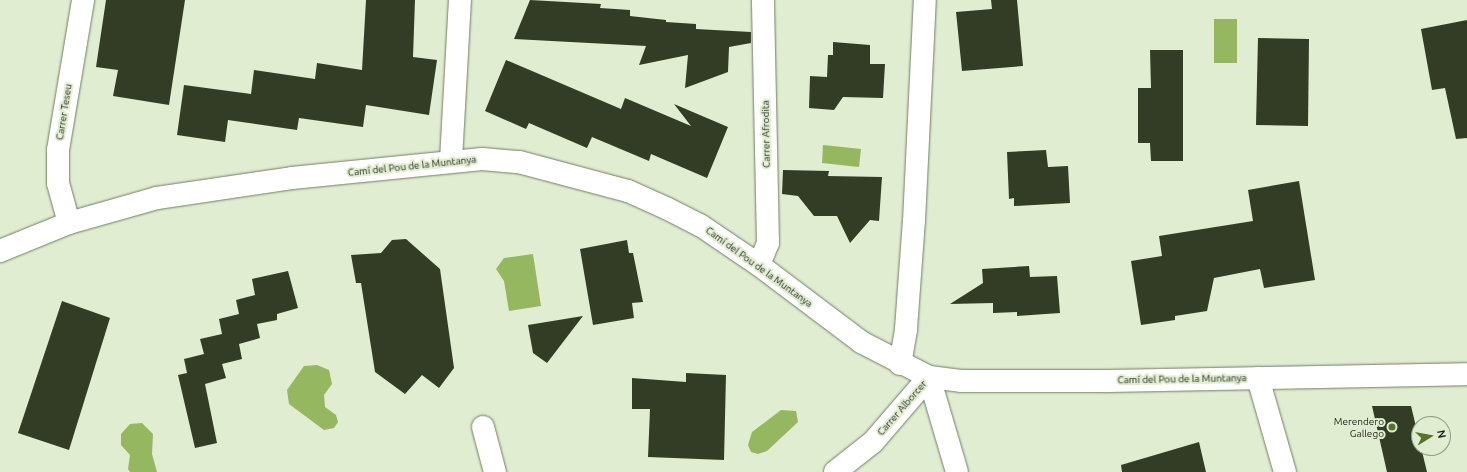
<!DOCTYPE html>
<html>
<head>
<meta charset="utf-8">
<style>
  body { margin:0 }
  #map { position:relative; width:1467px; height:472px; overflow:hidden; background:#e0edd0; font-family:Ubuntu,sans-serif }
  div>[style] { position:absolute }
  .water>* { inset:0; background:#95b760 }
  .building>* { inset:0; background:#333d26 }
  .roads { filter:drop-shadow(0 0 1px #727d63) drop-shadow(0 0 1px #727d63) }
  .minor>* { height:22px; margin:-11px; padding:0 11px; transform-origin:11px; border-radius:11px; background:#fff }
  .dots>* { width:11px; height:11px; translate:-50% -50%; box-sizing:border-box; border:2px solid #e0edd0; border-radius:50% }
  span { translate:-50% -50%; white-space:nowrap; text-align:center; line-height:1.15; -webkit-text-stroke:4px #e0edd0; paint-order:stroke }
  .street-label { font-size:10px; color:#1e2218 }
  .poi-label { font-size:10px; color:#1e2218 }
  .right { translate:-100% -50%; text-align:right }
  .north { position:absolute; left:1411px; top:416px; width:40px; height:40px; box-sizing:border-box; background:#e0edd0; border:1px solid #929c86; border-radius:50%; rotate:79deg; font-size:11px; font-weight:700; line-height:16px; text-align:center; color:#1e2218 }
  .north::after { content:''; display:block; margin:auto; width:14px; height:18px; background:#577327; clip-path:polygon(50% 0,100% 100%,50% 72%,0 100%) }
</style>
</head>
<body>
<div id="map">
  <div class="water">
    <i style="clip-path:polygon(1214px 19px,1237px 19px,1237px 63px,1214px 63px)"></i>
    <i style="clip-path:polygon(823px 145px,861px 149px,859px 167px,822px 163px)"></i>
    <i style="clip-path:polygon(533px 254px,541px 306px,509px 311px,504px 281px,496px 269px,504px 258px)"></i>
    <i style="clip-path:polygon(317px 365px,329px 370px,332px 384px,324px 395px,325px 407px,336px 415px,338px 422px,334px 428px,324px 430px,289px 404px,287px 390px,304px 366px)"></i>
    <i style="clip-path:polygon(781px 410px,796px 411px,798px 422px,767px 451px,758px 454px,751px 452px,748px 445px,752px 432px)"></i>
    <i style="clip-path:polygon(142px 423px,153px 434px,152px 454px,157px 472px,130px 472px,128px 469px,130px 455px,121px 445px,121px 434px,130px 424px)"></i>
  </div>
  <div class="building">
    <i style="clip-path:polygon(106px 0,185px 0,169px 105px,113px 96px,118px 70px,96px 67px)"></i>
    <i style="clip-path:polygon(366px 0,415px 0,413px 57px,437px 60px,429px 115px,366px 105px,363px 127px,299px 118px,297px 130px,228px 120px,225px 142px,177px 135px,184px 85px,251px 94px,254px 70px,315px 79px,317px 63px,362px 70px)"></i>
    <i style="clip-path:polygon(530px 0,601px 4px,600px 8px,630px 10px,630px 16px,666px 20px,666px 22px,696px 24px,696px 29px,751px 32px,751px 43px,729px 47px,728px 72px,685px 88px,688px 55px,639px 65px,646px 46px,514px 39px)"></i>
    <i style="clip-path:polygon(991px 0,1017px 0,1023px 66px,962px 71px,956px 12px,992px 9px)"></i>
    <i style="clip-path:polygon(1467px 20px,1467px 138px,1456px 139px,1445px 88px,1432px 90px,1421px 29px)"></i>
    <i style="clip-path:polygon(1258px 38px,1309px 39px,1308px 126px,1256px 125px)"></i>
    <i style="clip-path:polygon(833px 42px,870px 45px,870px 64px,885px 64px,883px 98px,843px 97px,834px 110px,809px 108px,810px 76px,827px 77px,828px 55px,833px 55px)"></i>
    <i style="clip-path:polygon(1150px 50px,1183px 50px,1183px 161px,1151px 161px,1150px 143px,1138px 143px,1138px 88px,1151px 88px)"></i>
    <i style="clip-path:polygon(506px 60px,621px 109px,625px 98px,691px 126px,674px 104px,728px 127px,707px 178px,651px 154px,649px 161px,592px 137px,587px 148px,529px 123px,526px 129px,485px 111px)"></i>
    <i style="clip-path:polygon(1046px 150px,1048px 167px,1068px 166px,1070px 203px,1014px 206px,1014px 198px,1009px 199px,1007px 152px)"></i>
    <i style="clip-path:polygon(783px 170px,829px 171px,828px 176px,882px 177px,879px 221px,870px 220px,850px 243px,837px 216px,814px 216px,798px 196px,782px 194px)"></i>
    <i style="clip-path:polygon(1299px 181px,1315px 280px,1264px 288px,1260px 269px,1214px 278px,1207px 311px,1175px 316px,1175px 320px,1141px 325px,1131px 261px,1162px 256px,1159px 236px,1253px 221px,1248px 190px)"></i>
    <i style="clip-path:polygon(406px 239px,440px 269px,454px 368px,439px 388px,422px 375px,405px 394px,375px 372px,361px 283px,356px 283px,351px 255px,381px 253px,392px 240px)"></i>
    <i style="clip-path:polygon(627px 240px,629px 253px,633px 253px,643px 302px,632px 303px,634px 318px,593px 325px,580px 249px)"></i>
    <i style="clip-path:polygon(1029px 266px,1030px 277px,1057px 276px,1060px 313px,1017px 316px,1017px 312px,993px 313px,993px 303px,950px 304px,983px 283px,982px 269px)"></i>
    <i style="clip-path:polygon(288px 271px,298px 308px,277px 314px,277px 320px,257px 324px,260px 338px,239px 344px,242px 359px,222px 364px,226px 378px,205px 384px,217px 443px,195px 448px,178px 375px,187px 373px,184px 359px,204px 354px,200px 339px,222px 334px,219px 319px,239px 314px,236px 300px,255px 295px,252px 279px)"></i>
    <i style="clip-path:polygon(62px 301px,110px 318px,69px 450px,18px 433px)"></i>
    <i style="clip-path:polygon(583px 316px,547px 363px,533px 353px,528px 325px)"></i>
    <i style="clip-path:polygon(686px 373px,726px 375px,724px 460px,648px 457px,650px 409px,632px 409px,632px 378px,686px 382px)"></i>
    <i style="clip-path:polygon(1372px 406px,1411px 406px,1427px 472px,1387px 472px)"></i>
    <i style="clip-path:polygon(1199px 442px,1206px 472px,1122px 472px,1121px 465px)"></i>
  </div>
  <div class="roads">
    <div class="minor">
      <i style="left:451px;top:160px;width:160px;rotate:-86.8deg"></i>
      <i style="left:69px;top:223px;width:41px;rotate:-105.4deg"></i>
      <i style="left:58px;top:183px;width:33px;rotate:-90deg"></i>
      <i style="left:58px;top:150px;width:152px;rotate:-80.5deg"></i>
      <i style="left:0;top:251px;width:74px;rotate:-22.1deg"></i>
      <i style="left:69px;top:223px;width:91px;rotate:-15.9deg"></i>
      <i style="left:157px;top:198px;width:136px;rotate:-8.4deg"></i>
      <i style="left:292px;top:178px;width:191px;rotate:-5.7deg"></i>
      <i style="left:482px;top:159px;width:37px;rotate:5deg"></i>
      <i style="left:519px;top:162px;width:113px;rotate:14.9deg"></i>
      <i style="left:628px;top:191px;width:44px;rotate:24.2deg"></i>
      <i style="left:668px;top:209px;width:36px;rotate:27deg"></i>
      <i style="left:700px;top:225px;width:71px;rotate:34.1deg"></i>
      <i style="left:759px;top:265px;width:128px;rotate:37deg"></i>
      <i style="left:861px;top:342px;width:76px;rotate:27.2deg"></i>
      <i style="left:929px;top:377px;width:32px;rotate:7deg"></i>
      <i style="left:961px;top:381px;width:146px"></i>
      <i style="left:1107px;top:381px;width:360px;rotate:-1.1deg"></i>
      <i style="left:759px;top:265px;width:24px;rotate:-68deg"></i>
      <i style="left:768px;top:243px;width:243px;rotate:-91.2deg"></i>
      <i style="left:900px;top:364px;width:36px;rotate:-80deg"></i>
      <i style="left:906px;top:329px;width:108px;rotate:-85.8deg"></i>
      <i style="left:914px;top:221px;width:221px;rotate:-87.2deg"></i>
      <i style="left:929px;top:377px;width:99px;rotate:73.6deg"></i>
      <i style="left:1258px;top:378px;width:98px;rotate:74deg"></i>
      <i style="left:483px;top:427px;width:47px;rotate:75.1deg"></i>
      <i style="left:835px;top:472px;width:48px;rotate:-38.3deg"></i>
      <i style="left:873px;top:442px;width:86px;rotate:-49.3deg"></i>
    </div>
  </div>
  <div class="dots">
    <i style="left:1392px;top:427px;background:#577327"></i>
  </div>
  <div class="street-label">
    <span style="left:64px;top:112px;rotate:-81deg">Carrer Teseu</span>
    <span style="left:766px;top:134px;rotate:-91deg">Carrer Afrodita</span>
    <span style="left:412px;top:166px;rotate:-6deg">Camí del Pou de la Muntanya</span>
    <span style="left:759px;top:267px;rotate:36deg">Camí del Pou de la Muntanya</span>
    <span style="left:1182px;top:379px;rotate:-1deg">Camí del Pou de la Muntanya</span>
    <span style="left:902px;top:408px;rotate:-49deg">Carrer Alborcer</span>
  </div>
  <div class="poi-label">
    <span class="right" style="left:1384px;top:427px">Merendero<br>Gallego</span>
  </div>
  <div class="north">N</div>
</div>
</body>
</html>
